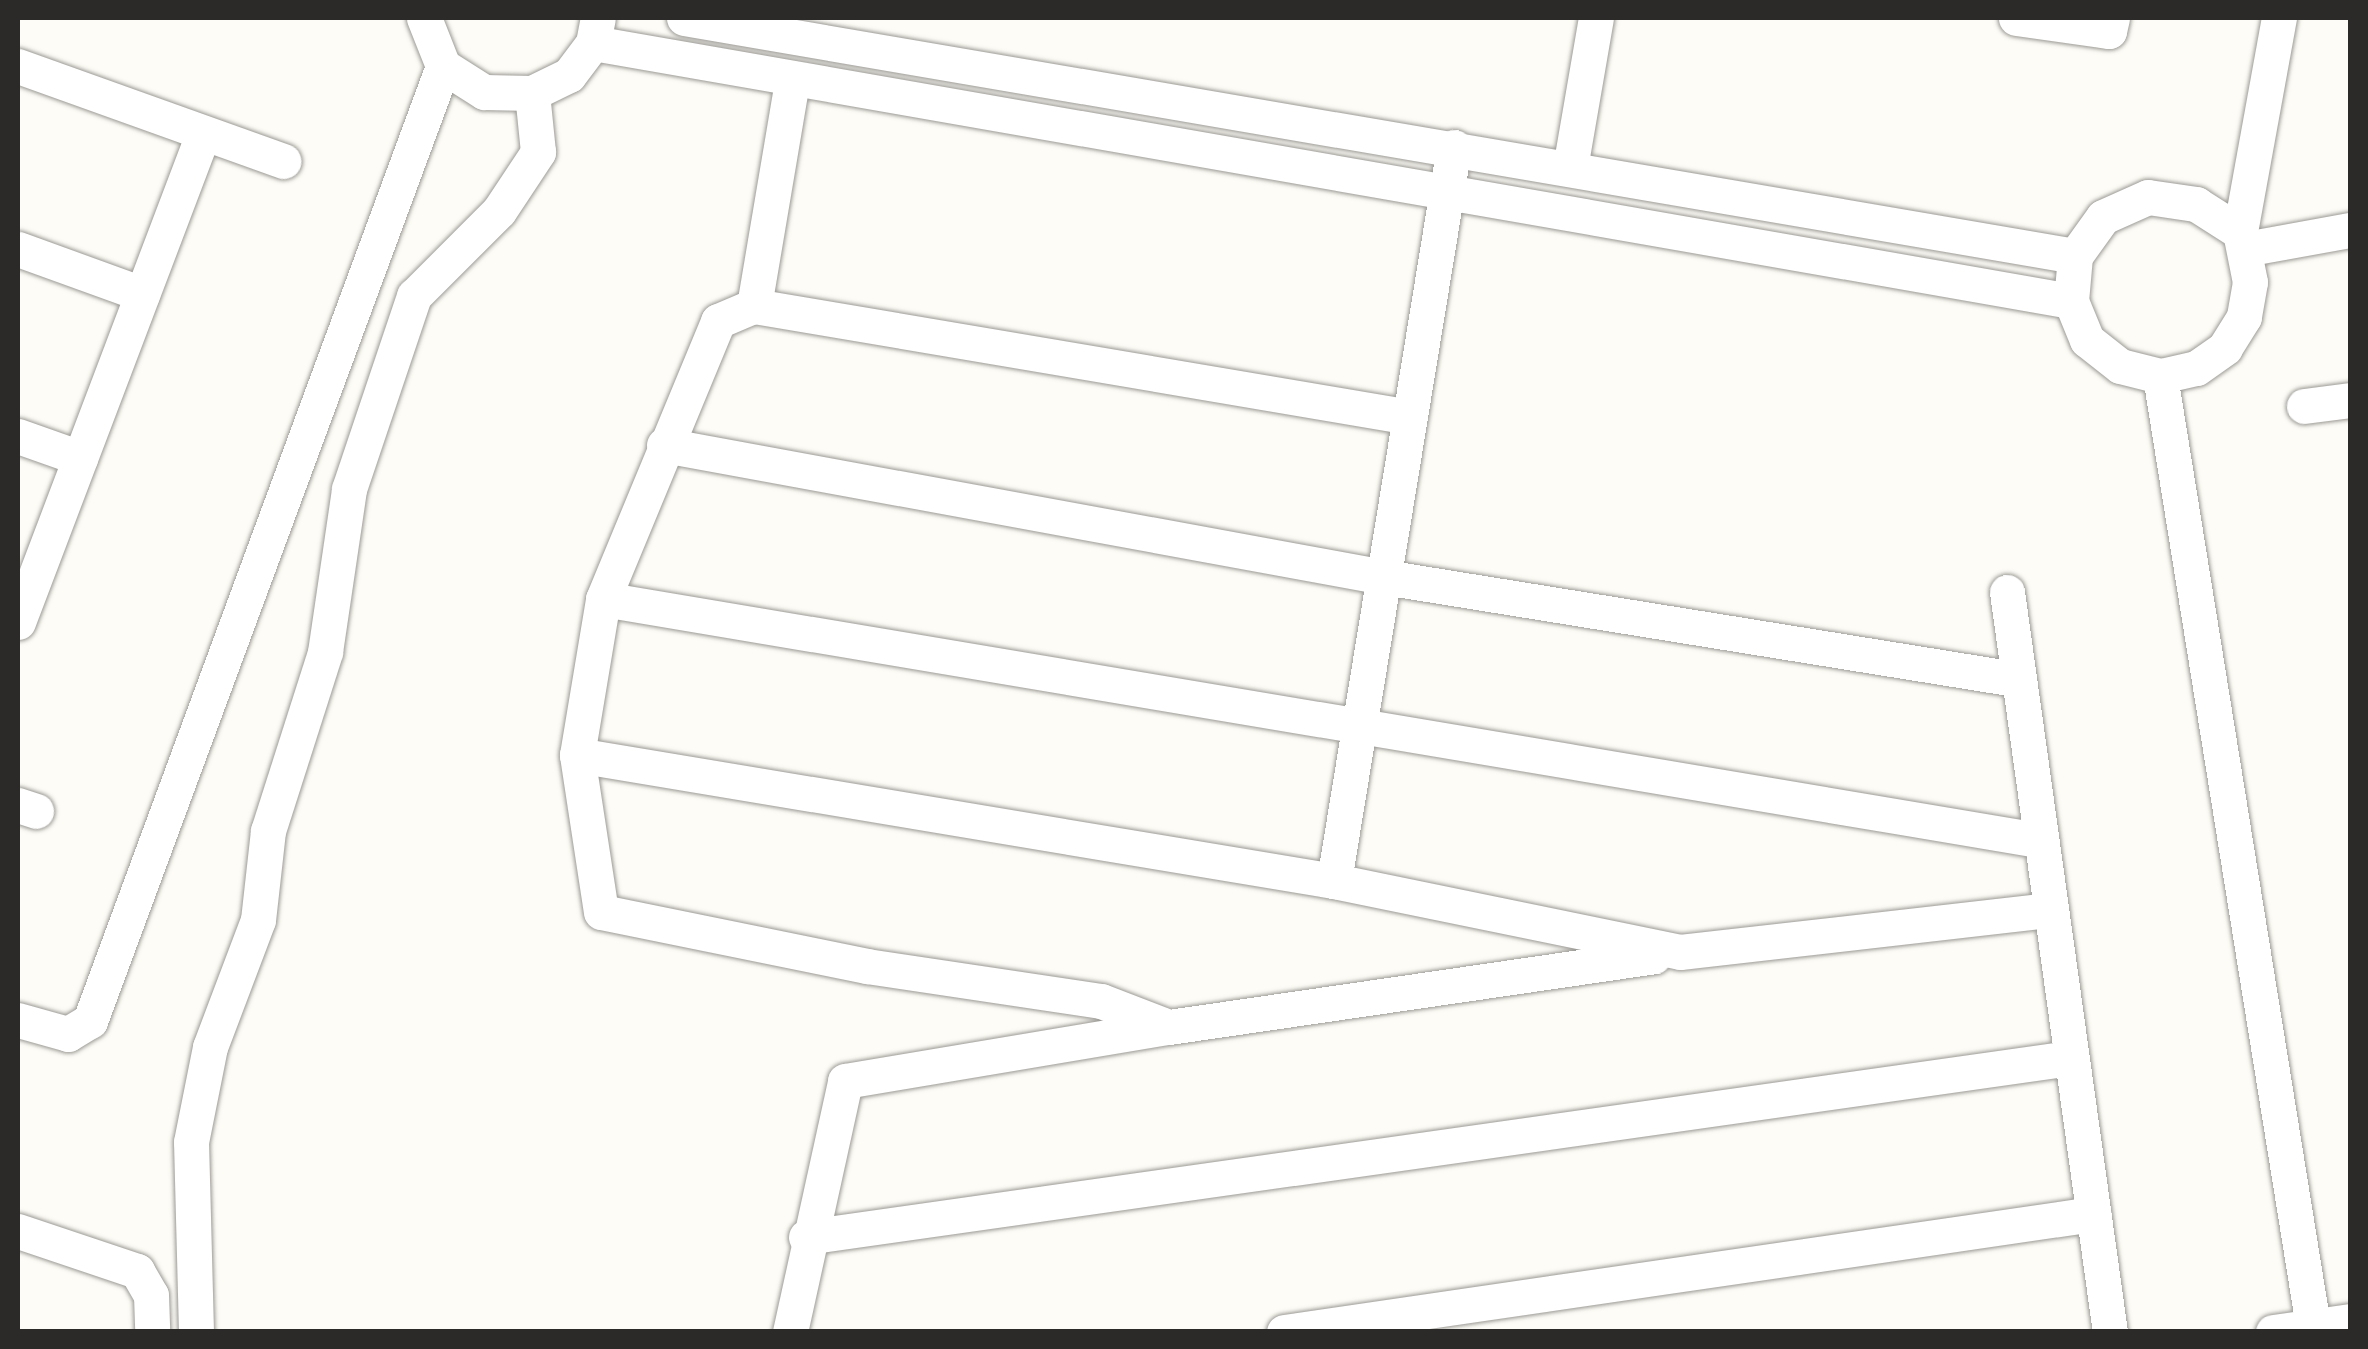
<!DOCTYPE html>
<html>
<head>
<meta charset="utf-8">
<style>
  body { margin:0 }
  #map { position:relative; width:2368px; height:1349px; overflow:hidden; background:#fdfcf6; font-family:"PT Serif",serif }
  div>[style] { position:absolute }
  .roads { filter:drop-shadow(0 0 2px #9c9a95) drop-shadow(0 0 2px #9c9a95) }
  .street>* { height:35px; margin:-17.5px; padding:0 17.5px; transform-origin:17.5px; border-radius:17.5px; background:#fff }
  span { translate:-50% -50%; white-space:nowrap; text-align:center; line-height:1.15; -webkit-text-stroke:9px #fff; paint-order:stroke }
  .frame { position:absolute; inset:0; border:20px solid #2b2a28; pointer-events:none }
</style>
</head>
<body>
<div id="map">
  <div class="roads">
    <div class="street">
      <i style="left:424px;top:18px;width:52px;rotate:68.4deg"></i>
      <i style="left:443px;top:66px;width:49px;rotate:32.4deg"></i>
      <i style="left:484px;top:92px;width:48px;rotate:1.2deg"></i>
      <i style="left:532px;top:93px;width:41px;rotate:-25.9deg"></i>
      <i style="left:569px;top:75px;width:40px;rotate:-53deg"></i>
      <i style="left:593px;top:43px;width:25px;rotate:-79deg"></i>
      <i style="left:684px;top:18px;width:1411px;rotate:9.71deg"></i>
      <i style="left:2016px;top:18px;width:94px;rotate:8deg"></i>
      <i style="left:2109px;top:31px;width:13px;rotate:-77deg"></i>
      <i style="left:593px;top:43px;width:1500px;rotate:9.9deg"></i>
      <i style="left:18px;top:66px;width:282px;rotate:19.7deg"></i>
      <i style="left:1454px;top:147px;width:744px;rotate:99.29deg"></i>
      <i style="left:1334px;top:881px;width:353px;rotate:11.6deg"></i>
      <i style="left:1680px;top:952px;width:370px;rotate:-6.5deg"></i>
      <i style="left:1570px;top:168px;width:152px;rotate:-80.2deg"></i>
      <i style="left:2148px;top:197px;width:49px;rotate:8.3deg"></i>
      <i style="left:2196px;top:204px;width:52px;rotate:32.5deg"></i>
      <i style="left:2240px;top:232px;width:51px;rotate:78.7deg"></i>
      <i style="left:2250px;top:282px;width:36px;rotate:100deg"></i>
      <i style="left:2244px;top:317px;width:36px;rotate:122deg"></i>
      <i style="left:2225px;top:348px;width:35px;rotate:145deg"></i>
      <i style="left:2196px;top:368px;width:37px;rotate:167deg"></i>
      <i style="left:2160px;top:376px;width:41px;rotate:-166deg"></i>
      <i style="left:2120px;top:366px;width:42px;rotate:-141.8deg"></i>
      <i style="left:2087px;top:340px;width:42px;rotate:-112.3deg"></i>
      <i style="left:2071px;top:301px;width:45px;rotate:-84.9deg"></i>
      <i style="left:2075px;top:256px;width:48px;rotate:-54.3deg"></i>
      <i style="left:2103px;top:217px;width:49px;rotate:-24deg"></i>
      <i style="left:2240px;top:232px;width:218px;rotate:-79.7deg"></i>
      <i style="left:18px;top:249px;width:132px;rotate:19.9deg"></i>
      <i style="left:2245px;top:249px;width:107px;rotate:-10.3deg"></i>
      <i style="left:754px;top:306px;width:665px;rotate:9.6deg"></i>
      <i style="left:2160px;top:376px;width:968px;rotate:80.85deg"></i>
      <i style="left:2304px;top:406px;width:46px;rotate:-7.4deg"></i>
      <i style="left:18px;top:436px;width:66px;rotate:19.5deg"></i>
      <i style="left:664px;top:445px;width:732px;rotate:10.39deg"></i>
      <i style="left:1384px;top:577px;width:639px;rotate:9.18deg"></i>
      <i style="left:2007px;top:592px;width:747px;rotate:82.08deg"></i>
      <i style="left:603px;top:599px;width:1455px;rotate:9.53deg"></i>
      <i style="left:18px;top:622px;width:522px;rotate:-69.24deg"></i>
      <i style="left:577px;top:755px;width:767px;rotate:9.45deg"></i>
      <i style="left:18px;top:805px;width:19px;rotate:18deg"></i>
      <i style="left:18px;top:1020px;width:52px;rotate:15.6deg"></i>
      <i style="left:68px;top:1034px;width:26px;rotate:-31deg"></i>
      <i style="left:90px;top:1021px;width:1018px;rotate:-69.71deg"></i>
      <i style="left:1169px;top:1027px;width:490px;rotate:-8.3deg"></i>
      <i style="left:18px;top:1231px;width:126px;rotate:18.6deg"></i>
      <i style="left:137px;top:1271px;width:28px;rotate:60deg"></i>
      <i style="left:151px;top:1295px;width:37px;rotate:88deg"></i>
      <i style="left:806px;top:1237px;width:1277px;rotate:-8.06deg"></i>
      <i style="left:196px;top:1332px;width:190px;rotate:-91.5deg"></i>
      <i style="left:191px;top:1142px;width:97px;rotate:-78.7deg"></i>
      <i style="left:210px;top:1047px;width:136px;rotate:-69.3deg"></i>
      <i style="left:258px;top:920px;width:90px;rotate:-83.6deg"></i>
      <i style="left:268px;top:831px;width:188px;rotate:-72.3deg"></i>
      <i style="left:325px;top:652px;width:165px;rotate:-81.6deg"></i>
      <i style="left:349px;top:489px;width:204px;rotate:-71.4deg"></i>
      <i style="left:414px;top:296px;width:120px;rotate:-45deg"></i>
      <i style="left:499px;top:211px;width:71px;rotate:-56.5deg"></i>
      <i style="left:538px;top:152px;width:59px;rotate:-95.8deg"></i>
      <i style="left:790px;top:1332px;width:257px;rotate:-77.6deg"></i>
      <i style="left:845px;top:1081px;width:328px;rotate:-9.5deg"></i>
      <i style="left:1169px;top:1027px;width:73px;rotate:-159.1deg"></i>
      <i style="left:1101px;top:1001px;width:237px;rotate:-171.5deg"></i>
      <i style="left:867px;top:966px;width:271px;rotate:-168.5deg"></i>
      <i style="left:601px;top:912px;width:159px;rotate:-98.7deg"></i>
      <i style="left:577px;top:755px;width:158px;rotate:-80.5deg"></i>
      <i style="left:603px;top:599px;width:301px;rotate:-67.5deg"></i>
      <i style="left:718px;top:321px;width:39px;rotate:-23deg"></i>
      <i style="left:754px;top:306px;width:228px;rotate:-80.4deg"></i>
      <i style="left:1284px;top:1332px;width:818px;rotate:-8.3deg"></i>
      <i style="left:2273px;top:1332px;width:78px;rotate:-8.1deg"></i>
    </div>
  </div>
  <div class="frame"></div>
</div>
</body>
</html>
